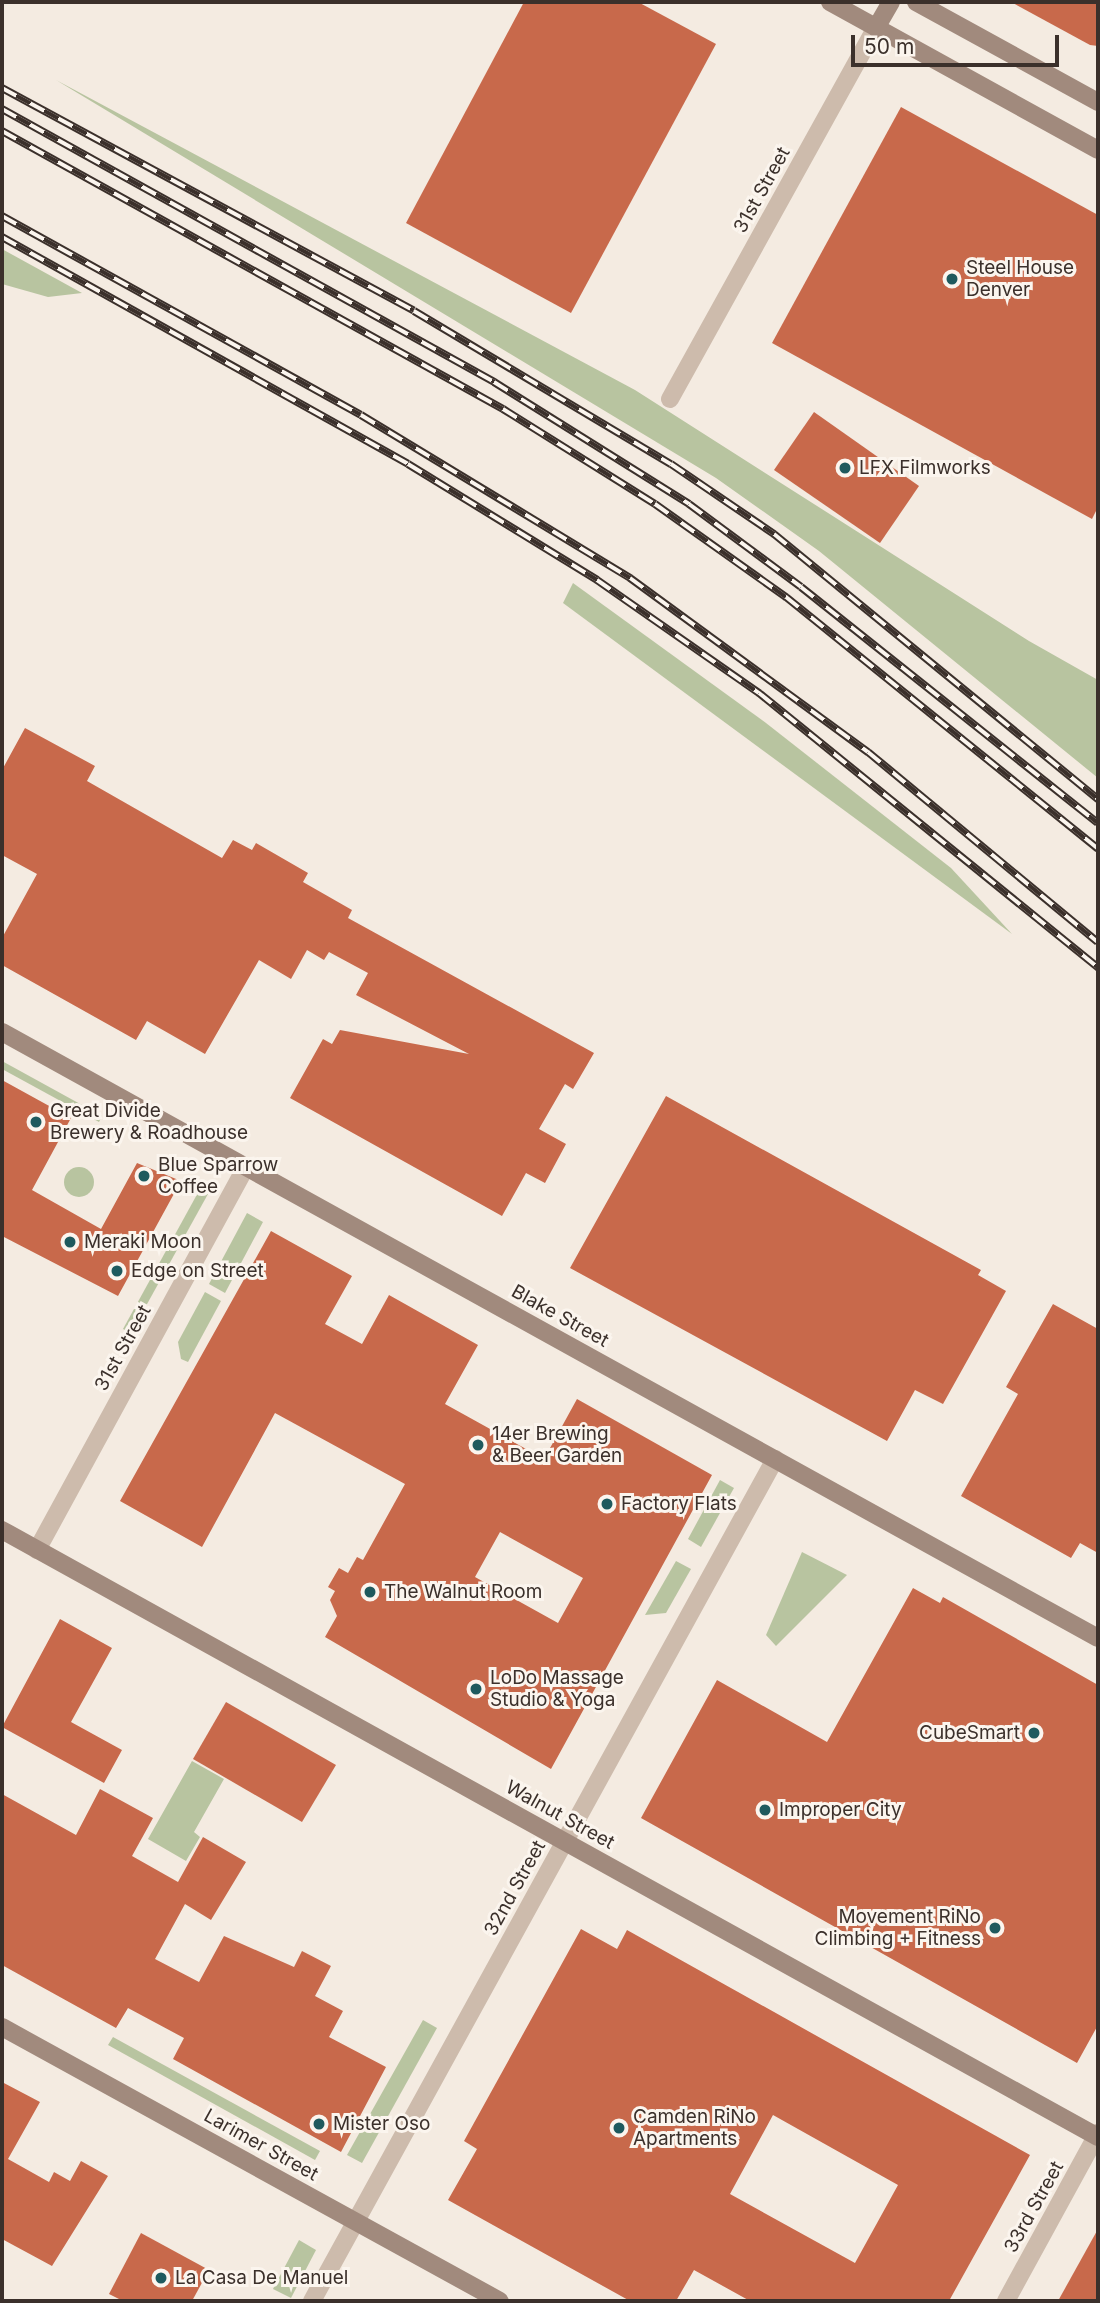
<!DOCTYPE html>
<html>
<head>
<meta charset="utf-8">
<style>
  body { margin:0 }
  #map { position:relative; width:1100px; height:2303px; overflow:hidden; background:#f4ebe1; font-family:Inter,sans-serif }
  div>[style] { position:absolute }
  .green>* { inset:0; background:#b8c4a0 }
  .round { border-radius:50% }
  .building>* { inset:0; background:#c8694b }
  .street>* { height:18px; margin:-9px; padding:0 9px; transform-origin:9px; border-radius:9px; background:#cdbbac }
  .secondary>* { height:18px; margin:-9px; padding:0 9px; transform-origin:9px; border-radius:9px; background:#a18a7d }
  .rail>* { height:8px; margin-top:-4px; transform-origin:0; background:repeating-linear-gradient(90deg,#fbf5ee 0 16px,#3b302b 0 32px); box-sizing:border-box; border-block:2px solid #3b302b }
  .dots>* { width:19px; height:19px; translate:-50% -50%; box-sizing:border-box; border:4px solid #fbf5ee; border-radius:50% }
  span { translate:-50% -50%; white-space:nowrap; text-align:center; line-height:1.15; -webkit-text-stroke:6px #fbf5ee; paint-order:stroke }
  .street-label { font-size:19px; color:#3b302b }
  .poi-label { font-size:19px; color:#3b302b }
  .left { translate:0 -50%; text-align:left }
  .right { translate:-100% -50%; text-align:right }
  .frame { position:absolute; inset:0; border:4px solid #3b302b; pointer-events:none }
  .scale { position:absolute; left:851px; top:35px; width:208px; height:32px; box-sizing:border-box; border:4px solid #3b302b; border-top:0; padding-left:9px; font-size:21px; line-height:24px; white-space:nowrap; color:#3b302b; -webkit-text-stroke:5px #fbf5ee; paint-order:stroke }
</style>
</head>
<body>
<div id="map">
  <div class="green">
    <i style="clip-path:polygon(56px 80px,635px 390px,1029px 641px,1098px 680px,1098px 778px,819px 551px,716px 478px)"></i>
    <i style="clip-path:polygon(2px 249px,82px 293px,48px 297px,2px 284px)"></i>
    <i style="clip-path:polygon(573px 583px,766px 723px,951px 868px,1012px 934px,563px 603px)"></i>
    <i style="clip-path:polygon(2px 1061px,102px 1116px,99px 1122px,2px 1069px)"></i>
    <i class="round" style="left:64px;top:1167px;width:30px;height:30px"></i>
    <i style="clip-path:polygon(200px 1189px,208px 1194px,131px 1333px,123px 1329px)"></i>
    <i style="clip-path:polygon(247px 1213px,263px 1222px,225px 1293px,209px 1284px)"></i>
    <i style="clip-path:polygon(205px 1292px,221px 1301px,188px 1362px,181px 1359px,178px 1342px)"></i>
    <i style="clip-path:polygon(720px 1480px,734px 1488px,701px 1547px,688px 1539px)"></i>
    <i style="clip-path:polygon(802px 1552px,847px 1575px,776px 1646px,766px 1635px)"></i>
    <i style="clip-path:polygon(676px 1561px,691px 1569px,666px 1613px,645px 1615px)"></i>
    <i style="clip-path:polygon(192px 1761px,224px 1779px,194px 1832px,200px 1837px,186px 1861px,148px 1839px)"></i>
    <i style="clip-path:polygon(423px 2020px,437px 2028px,362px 2163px,347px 2155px)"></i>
    <i style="clip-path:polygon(113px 2037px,320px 2151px,315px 2160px,108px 2045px)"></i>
    <i style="clip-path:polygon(299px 2240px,316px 2250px,291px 2298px,273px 2289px)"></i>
  </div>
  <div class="building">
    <i style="clip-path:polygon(524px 2px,638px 2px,716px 44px,571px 313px,406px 223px)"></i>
    <i style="clip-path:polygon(1011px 2px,1098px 2px,1098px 46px,1090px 45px)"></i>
    <i style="clip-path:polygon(901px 107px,1098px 215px,1098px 507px,1092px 519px,772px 343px)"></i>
    <i style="clip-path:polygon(814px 412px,919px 486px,880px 543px,774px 470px)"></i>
    <i style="clip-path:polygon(25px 728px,95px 766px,87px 781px,222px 858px,233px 840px,252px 850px,256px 843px,308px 873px,303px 882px,352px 910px,348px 918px,594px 1053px,573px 1089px,565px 1084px,539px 1129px,566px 1144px,545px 1183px,526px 1173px,502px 1216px,290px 1098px,323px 1039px,332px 1044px,340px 1030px,469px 1054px,356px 995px,368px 973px,329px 952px,324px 960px,307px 950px,291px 979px,259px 960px,205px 1054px,147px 1021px,136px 1040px,2px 965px,2px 938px,37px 874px,2px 855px,2px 770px)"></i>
    <i style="clip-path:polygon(2px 1080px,71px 1118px,32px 1190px,101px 1229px,137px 1163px,181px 1181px,118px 1296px,2px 1236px)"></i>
    <i style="clip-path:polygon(666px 1096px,981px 1270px,978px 1275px,1006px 1291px,943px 1404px,915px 1390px,887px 1441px,570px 1268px)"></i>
    <i style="clip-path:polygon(evenodd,271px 1231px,352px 1276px,325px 1324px,362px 1344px,389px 1295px,478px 1345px,445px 1404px,544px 1459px,577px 1399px,712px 1475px,551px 1769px,325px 1637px,337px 1616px,330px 1600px,335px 1591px,328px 1587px,339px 1568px,348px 1573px,357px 1557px,363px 1560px,405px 1484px,275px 1413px,202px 1547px,120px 1501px,271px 1231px,500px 1532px,583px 1578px,558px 1623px,475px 1577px,500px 1532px)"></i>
    <i style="clip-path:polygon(1053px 1304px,1098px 1329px,1098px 1553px,1080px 1543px,1071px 1558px,961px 1496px,1018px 1394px,1006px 1387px)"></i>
    <i style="clip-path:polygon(913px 1588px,940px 1603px,943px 1597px,1098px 1685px,1098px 2025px,1077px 2063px,641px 1818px,717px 1680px,827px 1742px)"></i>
    <i style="clip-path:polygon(60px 1619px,112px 1648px,71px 1722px,122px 1750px,104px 1783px,2px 1727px)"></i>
    <i style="clip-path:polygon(226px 1702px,336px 1765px,302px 1822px,193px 1759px)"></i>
    <i style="clip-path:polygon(100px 1789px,153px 1818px,132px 1856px,178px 1882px,203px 1837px,246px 1862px,211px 1920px,185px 1904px,155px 1959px,199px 1982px,224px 1936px,294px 1967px,302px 1951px,331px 1966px,315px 1996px,343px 2011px,329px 2037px,386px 2067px,341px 2152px,173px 2059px,184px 2038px,128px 2008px,116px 2028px,2px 1965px,2px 1794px,76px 1835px)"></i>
    <i style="clip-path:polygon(evenodd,581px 1929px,617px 1949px,627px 1930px,1030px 2155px,949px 2301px,750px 2301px,694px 2270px,676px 2301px,630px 2301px,448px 2200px,477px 2149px,464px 2141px,581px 1929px,773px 2115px,898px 2185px,855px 2263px,730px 2194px,773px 2115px)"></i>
    <i style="clip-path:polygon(2px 2082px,40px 2102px,8px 2159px,49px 2182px,54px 2172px,70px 2181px,81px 2161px,108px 2176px,52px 2266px,2px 2239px)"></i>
    <i style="clip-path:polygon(1098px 2229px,1098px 2301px,1058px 2301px)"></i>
    <i style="clip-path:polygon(141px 2233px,209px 2270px,192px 2301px,123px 2301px,109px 2294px)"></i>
  </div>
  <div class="street">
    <i style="left:670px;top:399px;width:424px;rotate:-61deg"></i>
    <i style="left:37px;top:1550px;width:436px;rotate:-61.4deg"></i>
    <i style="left:312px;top:2301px;width:961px;rotate:-61.19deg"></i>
    <i style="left:1006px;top:2301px;width:192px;rotate:-61.3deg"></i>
  </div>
  <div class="secondary">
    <i style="left:830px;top:2px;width:306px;rotate:28.9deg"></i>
    <i style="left:916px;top:2px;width:208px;rotate:28.8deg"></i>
    <i style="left:876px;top:28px;width:30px;rotate:-60deg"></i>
    <i style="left:2px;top:1032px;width:1252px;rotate:28.94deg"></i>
    <i style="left:2px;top:1530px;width:1253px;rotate:28.98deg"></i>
    <i style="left:2px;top:2027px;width:568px;rotate:28.82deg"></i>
  </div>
  <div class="rail">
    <i style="left:2px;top:88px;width:468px;rotate:28.4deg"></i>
    <i style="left:414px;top:311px;width:299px;rotate:30.8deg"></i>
    <i style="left:671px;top:464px;width:125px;rotate:34.2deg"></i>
    <i style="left:774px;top:534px;width:419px;rotate:39.3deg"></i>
    <i style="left:2px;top:109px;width:563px;rotate:29.02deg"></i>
    <i style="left:494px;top:382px;width:230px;rotate:32deg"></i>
    <i style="left:689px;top:504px;width:139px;rotate:36.5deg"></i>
    <i style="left:801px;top:587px;width:379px;rotate:38.5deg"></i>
    <i style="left:2px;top:131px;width:573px;rotate:29.03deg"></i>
    <i style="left:503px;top:409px;width:179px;rotate:32deg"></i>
    <i style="left:655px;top:504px;width:161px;rotate:35.4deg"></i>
    <i style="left:786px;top:597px;width:401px;rotate:38.9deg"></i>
    <i style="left:2px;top:216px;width:410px;rotate:29deg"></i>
    <i style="left:361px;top:415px;width:315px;rotate:31.2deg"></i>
    <i style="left:630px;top:578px;width:295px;rotate:36.2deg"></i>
    <i style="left:868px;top:752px;width:298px;rotate:39.6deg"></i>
    <i style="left:2px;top:237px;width:465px;rotate:29.2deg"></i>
    <i style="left:408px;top:464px;width:222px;rotate:31.5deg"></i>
    <i style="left:597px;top:580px;width:198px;rotate:34.9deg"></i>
    <i style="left:759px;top:693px;width:437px;rotate:39deg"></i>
  </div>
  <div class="dots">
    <i style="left:952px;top:279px;background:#1f5a5e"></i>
    <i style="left:845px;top:468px;background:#1f5a5e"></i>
    <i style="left:36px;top:1122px;background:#1f5a5e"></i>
    <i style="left:144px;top:1176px;background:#1f5a5e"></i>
    <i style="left:70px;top:1242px;background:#1f5a5e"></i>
    <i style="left:117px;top:1271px;background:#1f5a5e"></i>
    <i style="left:478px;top:1445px;background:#1f5a5e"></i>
    <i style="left:607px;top:1504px;background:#1f5a5e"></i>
    <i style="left:370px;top:1592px;background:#1f5a5e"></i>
    <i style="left:476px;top:1689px;background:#1f5a5e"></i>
    <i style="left:1034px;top:1733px;background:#1f5a5e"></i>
    <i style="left:765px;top:1810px;background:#1f5a5e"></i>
    <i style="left:995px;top:1928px;background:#1f5a5e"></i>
    <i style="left:319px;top:2124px;background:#1f5a5e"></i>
    <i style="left:619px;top:2128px;background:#1f5a5e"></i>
    <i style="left:161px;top:2278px;background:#1f5a5e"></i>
  </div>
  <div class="street-label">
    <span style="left:762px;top:190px;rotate:-61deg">31st Street</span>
    <span style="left:560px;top:1316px;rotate:29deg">Blake Street</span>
    <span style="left:123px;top:1348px;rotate:-61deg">31st Street</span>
    <span style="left:560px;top:1815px;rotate:29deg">Walnut Street</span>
    <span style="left:515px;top:1888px;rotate:-61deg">32nd Street</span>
    <span style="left:261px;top:2145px;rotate:29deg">Larimer Street</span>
    <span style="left:1034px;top:2207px;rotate:-61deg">33rd Street</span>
  </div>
  <div class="poi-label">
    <span class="left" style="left:966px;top:279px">Steel House<br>Denver</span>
    <span class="left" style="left:859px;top:468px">LFX Filmworks</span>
    <span class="left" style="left:50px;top:1122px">Great Divide<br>Brewery &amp; Roadhouse</span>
    <span class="left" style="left:158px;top:1176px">Blue Sparrow<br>Coffee</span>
    <span class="left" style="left:84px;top:1242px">Meraki Moon</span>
    <span class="left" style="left:131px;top:1271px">Edge on Street</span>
    <span class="left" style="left:492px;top:1445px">14er Brewing<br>&amp; Beer Garden</span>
    <span class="left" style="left:621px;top:1504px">Factory Flats</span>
    <span class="left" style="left:384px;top:1592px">The Walnut Room</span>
    <span class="left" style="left:490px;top:1689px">LoDo Massage<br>Studio &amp; Yoga</span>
    <span class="right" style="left:1020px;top:1733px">CubeSmart</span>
    <span class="left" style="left:779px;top:1810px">Improper City</span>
    <span class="right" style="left:981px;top:1928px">Movement RiNo<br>Climbing + Fitness</span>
    <span class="left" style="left:633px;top:2128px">Camden RiNo<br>Apartments</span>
    <span class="left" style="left:333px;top:2124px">Mister Oso</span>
    <span class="left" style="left:175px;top:2278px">La Casa De Manuel</span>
  </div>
  <div class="frame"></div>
  <div class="scale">50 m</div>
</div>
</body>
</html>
